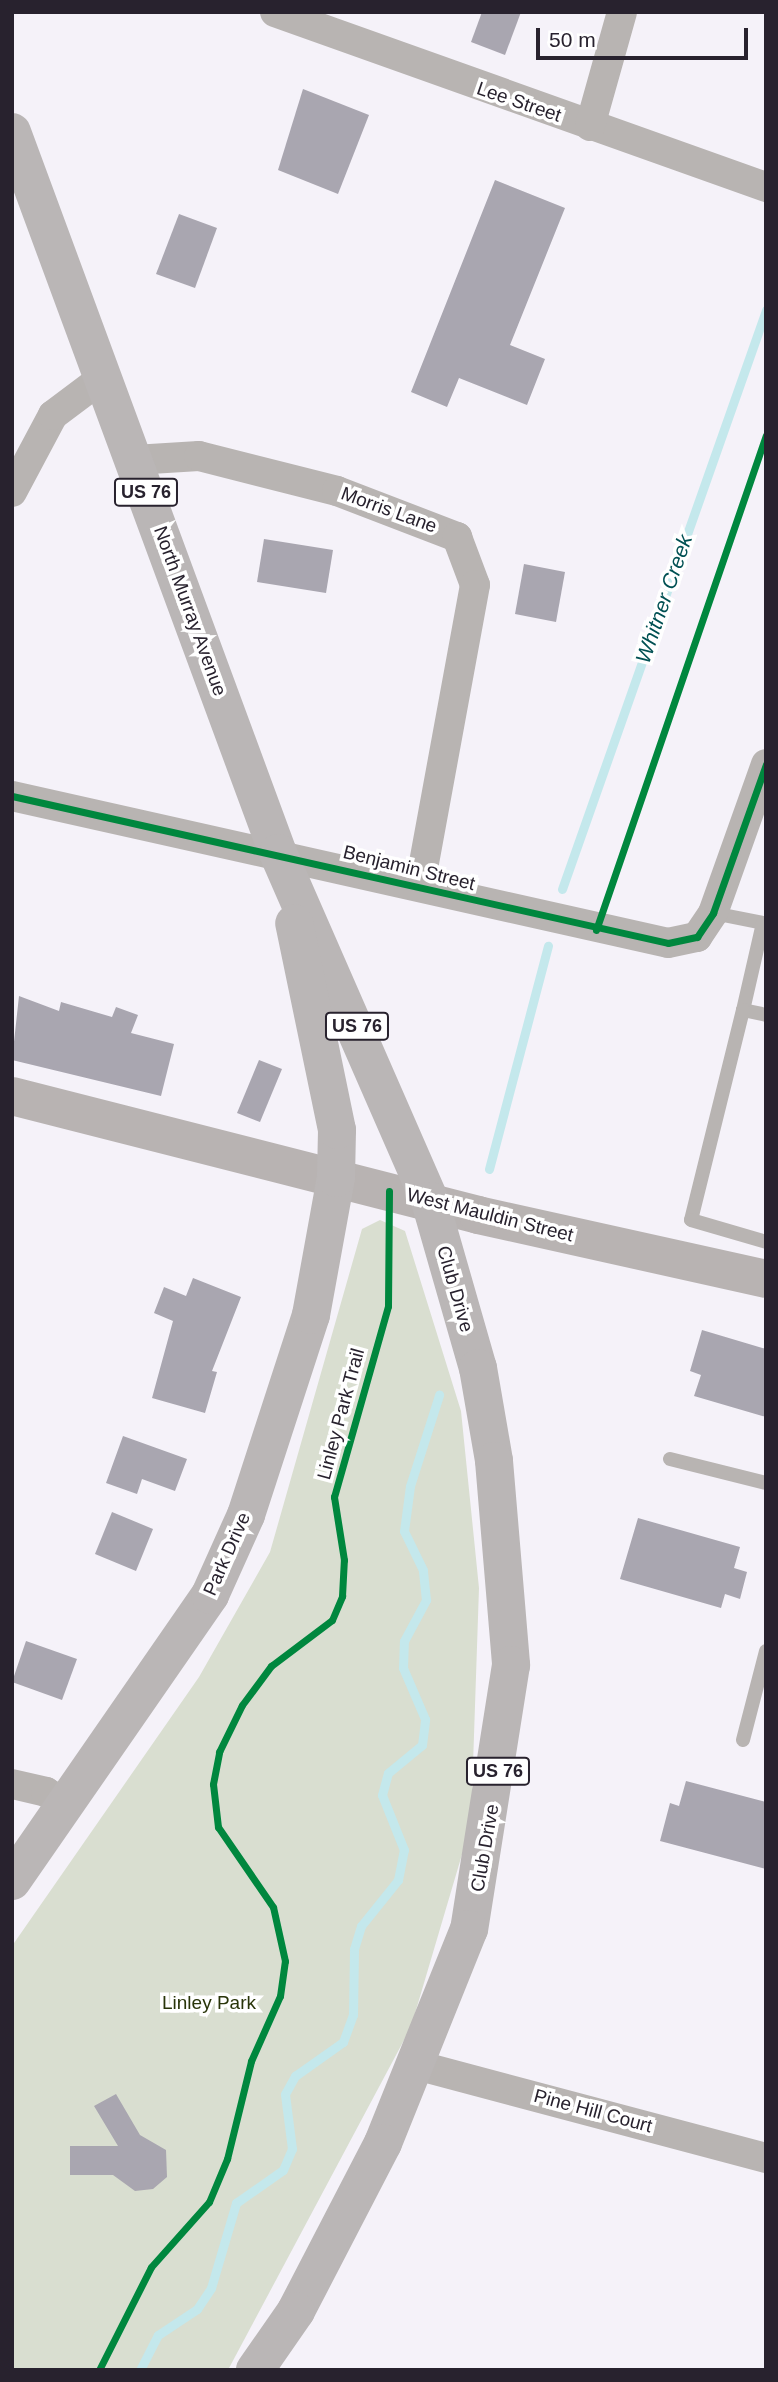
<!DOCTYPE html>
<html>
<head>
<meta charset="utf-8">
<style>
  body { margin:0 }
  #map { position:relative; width:778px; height:2382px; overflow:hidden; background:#f5f2f9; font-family:Arial,sans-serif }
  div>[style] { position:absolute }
  .green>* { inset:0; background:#d9ded0 }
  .stream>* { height:9px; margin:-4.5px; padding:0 4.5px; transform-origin:4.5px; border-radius:4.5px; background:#c4e8ec }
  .building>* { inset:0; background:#a9a6b0 }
  .lane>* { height:14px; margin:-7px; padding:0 7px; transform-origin:7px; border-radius:7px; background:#b8b4b2 }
  .street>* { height:30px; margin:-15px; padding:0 15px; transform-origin:15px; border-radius:15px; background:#b8b4b2 }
  .secondary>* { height:38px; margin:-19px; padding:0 19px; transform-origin:19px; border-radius:19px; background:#b8b3b2 }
  .primary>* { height:38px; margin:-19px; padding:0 19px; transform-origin:19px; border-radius:19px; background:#bab6b6 }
  .cycleway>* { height:7px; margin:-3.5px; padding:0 3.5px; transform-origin:3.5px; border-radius:3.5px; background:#00873e }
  span { translate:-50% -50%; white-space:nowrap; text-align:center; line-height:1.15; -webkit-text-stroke:7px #fff; paint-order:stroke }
  .shield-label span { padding:2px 5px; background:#fff; border:2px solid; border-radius:5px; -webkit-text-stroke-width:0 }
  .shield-label { font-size:18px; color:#28222e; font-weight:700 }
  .street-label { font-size:19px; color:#28222e }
  .park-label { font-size:19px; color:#293509 }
  .water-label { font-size:21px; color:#005053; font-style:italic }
  .frame { position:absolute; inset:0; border:14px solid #28222e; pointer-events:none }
  .scale { position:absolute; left:536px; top:28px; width:212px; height:32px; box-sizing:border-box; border:4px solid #28222e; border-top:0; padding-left:9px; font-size:21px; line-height:24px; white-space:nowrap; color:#28222e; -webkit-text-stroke:5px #fff; paint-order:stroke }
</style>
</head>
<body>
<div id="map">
  <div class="green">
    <i style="clip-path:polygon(380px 1220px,405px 1231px,461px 1411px,479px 1588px,471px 1824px,411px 2027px,228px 2370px,12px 2370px,12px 1946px,199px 1677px,270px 1552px,362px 1229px)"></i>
  </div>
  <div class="stream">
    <i style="left:562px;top:889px;width:614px;rotate:-70.59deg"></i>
    <i style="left:489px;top:1169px;width:231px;rotate:-75.2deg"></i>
    <i style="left:140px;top:2370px;width:39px;rotate:-63deg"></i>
    <i style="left:158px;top:2335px;width:47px;rotate:-33.7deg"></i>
    <i style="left:197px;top:2309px;width:25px;rotate:-56deg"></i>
    <i style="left:211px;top:2288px;width:89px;rotate:-73.6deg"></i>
    <i style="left:236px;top:2203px;width:57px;rotate:-35.1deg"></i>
    <i style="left:283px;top:2170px;width:23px;rotate:-67deg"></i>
    <i style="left:292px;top:2149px;width:55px;rotate:-97.3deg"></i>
    <i style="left:285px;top:2094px;width:21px;rotate:-61deg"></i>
    <i style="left:295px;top:2076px;width:59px;rotate:-35.3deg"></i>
    <i style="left:343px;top:2042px;width:29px;rotate:-70deg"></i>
    <i style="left:353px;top:2015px;width:66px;rotate:-89.1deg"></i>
    <i style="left:354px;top:1949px;width:24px;rotate:-73deg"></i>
    <i style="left:361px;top:1926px;width:59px;rotate:-51.2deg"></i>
    <i style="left:398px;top:1880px;width:31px;rotate:-79deg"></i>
    <i style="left:404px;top:1850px;width:59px;rotate:-111.8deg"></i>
    <i style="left:382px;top:1795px;width:23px;rotate:-75deg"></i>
    <i style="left:388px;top:1773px;width:44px;rotate:-39.5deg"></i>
    <i style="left:422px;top:1745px;width:26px;rotate:-83deg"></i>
    <i style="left:425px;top:1719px;width:56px;rotate:-113.3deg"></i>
    <i style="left:403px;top:1668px;width:27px;rotate:-88deg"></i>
    <i style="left:404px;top:1641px;width:47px;rotate:-61.8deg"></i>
    <i style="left:426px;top:1600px;width:30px;rotate:-96deg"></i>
    <i style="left:423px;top:1570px;width:43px;rotate:-116deg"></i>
    <i style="left:404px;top:1531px;width:45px;rotate:-82.4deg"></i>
    <i style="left:410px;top:1486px;width:96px;rotate:-72.3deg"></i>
  </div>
  <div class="building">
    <i style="clip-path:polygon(482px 12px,521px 12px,505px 55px,471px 42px)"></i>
    <i style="clip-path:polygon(303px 89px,369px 115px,338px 194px,278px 170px)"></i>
    <i style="clip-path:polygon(495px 180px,565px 208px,510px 345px,545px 359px,527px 405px,459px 378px,447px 407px,411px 392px)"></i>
    <i style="clip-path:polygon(179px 214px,217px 228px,195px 288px,156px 274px)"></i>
    <i style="clip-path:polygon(264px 539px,333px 550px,326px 593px,257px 582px)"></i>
    <i style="clip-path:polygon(524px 564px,565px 572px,556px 622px,515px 614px)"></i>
    <i style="clip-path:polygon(19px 996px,59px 1011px,61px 1002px,112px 1017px,116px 1007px,138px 1015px,131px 1033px,174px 1044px,161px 1096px,12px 1060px)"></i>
    <i style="clip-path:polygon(259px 1060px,282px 1069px,260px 1122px,237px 1113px)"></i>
    <i style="clip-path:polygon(193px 1278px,241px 1297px,212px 1371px,217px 1372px,205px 1413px,152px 1398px,173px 1321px,154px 1313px,164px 1287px,186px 1296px)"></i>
    <i style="clip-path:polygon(702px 1330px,766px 1349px,766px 1417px,694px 1396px,701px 1375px,690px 1371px)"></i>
    <i style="clip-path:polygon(123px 1436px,187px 1459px,175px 1491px,142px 1479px,137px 1494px,106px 1483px)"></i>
    <i style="clip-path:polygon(112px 1512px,153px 1529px,136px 1571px,95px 1554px)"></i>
    <i style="clip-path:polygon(638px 1518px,740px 1547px,734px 1568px,747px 1572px,740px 1599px,725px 1594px,721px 1608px,620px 1579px)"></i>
    <i style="clip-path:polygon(26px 1641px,77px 1659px,62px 1700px,12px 1682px)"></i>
    <i style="clip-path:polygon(686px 1781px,766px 1802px,766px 1869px,660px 1841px,670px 1803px,679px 1806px)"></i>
    <i style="clip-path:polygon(116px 2094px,140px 2135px,166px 2150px,167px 2177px,153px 2189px,135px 2191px,113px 2175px,70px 2175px,70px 2146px,118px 2146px,94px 2106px)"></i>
  </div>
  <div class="lane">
    <i style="left:713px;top:913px;width:51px;rotate:11.3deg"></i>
    <i style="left:763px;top:923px;width:89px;rotate:102.9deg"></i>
    <i style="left:743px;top:1010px;width:24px;rotate:12deg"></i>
    <i style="left:743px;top:1010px;width:216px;rotate:103.9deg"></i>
    <i style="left:691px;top:1220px;width:78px;rotate:16.3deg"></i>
    <i style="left:670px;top:1459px;width:99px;rotate:14deg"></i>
    <i style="left:743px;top:1740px;width:92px;rotate:-75.5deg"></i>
  </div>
  <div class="street">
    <i style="left:275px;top:12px;width:521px;rotate:19.62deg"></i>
    <i style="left:590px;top:126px;width:118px;rotate:-74.3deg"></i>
    <i style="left:134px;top:460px;width:65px;rotate:-3.5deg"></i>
    <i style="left:199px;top:456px;width:142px;rotate:14.2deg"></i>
    <i style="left:337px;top:491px;width:129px;rotate:21deg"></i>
    <i style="left:457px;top:537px;width:51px;rotate:69.4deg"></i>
    <i style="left:475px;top:585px;width:306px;rotate:100.4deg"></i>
    <i style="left:12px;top:492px;width:87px;rotate:-62deg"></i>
    <i style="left:53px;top:415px;width:60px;rotate:-36.9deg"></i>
    <i style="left:12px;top:796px;width:672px;rotate:12.63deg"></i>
    <i style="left:668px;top:943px;width:30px;rotate:-12deg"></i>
    <i style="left:697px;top:937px;width:29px;rotate:-56deg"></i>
    <i style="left:713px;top:913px;width:158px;rotate:-70.4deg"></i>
    <i style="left:12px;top:1784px;width:35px;rotate:13deg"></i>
    <i style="left:46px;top:1792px;width:25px;rotate:32deg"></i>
    <i style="left:420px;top:2066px;width:358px;rotate:14.9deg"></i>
  </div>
  <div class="secondary">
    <i style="left:12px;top:1096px;width:481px;rotate:14.3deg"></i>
    <i style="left:478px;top:1215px;width:295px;rotate:12.5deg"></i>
  </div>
  <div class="primary">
    <i style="left:12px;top:132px;width:769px;rotate:69.75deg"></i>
    <i style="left:278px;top:853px;width:380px;rotate:66.4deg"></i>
    <i style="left:430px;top:1201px;width:174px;rotate:74deg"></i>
    <i style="left:478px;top:1368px;width:94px;rotate:80.2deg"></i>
    <i style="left:494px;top:1461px;width:205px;rotate:85.2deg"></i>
    <i style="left:511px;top:1665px;width:267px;rotate:99deg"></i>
    <i style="left:469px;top:1929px;width:231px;rotate:111.9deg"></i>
    <i style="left:383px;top:2143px;width:189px;rotate:117.4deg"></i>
    <i style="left:296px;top:2311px;width:72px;rotate:124.8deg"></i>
    <i style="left:12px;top:1881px;width:348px;rotate:-55.3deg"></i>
    <i style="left:210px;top:1595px;width:88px;rotate:-65.8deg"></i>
    <i style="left:246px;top:1515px;width:210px;rotate:-72deg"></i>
    <i style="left:311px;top:1315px;width:139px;rotate:-79.7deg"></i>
    <i style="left:336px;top:1178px;width:48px;rotate:-88.8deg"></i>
    <i style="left:337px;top:1130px;width:211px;rotate:-101.7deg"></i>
  </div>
  <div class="cycleway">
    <i style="left:12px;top:796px;width:672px;rotate:12.63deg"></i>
    <i style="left:668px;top:943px;width:30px;rotate:-12deg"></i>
    <i style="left:697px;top:937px;width:29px;rotate:-56deg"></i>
    <i style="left:713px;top:913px;width:158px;rotate:-70.4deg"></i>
    <i style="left:596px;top:930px;width:523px;rotate:-71.05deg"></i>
    <i style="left:99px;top:2370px;width:115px;rotate:-63.2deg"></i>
    <i style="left:151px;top:2267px;width:87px;rotate:-48.3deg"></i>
    <i style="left:209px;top:2202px;width:47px;rotate:-67.3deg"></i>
    <i style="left:227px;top:2159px;width:101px;rotate:-76.2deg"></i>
    <i style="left:251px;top:2061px;width:71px;rotate:-66deg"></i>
    <i style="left:280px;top:1996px;width:35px;rotate:-82deg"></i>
    <i style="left:285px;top:1961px;width:55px;rotate:-102.5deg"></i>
    <i style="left:273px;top:1907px;width:97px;rotate:-124.5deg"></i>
    <i style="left:218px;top:1827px;width:43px;rotate:-96.6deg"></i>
    <i style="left:213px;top:1784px;width:33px;rotate:-79deg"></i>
    <i style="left:219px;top:1752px;width:52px;rotate:-63.9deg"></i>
    <i style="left:242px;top:1705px;width:49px;rotate:-53.4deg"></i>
    <i style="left:271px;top:1666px;width:76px;rotate:-37deg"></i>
    <i style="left:332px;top:1620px;width:26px;rotate:-67deg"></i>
    <i style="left:342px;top:1596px;width:36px;rotate:-87deg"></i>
    <i style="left:344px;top:1560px;width:64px;rotate:-99deg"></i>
    <i style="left:334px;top:1497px;width:198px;rotate:-74.2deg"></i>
    <i style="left:388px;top:1306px;width:115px;rotate:-89.5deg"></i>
  </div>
  <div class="shield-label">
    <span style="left:146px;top:492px">US 76</span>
    <span style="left:357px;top:1026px">US 76</span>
    <span style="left:498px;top:1771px">US 76</span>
  </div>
  <div class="street-label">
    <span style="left:519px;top:102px;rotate:19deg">Lee Street</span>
    <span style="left:389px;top:510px;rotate:20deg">Morris Lane</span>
    <span style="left:190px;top:611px;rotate:70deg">North Murray Avenue</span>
    <span style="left:409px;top:868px;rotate:14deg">Benjamin Street</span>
    <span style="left:490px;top:1215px;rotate:14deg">West Mauldin Street</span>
    <span style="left:455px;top:1289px;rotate:74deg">Club Drive</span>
    <span style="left:341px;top:1414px;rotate:-75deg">Linley Park Trail</span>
    <span style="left:227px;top:1554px;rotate:-66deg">Park Drive</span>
    <span style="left:485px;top:1848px;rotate:-80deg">Club Drive</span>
    <span style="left:593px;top:2111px;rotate:15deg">Pine Hill Court</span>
  </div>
  <div class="park-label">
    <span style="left:209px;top:2003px">Linley Park</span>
  </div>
  <div class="water-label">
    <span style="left:664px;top:599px;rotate:-71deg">Whitner Creek</span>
  </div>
  <div class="frame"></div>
  <div class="scale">50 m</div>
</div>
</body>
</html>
